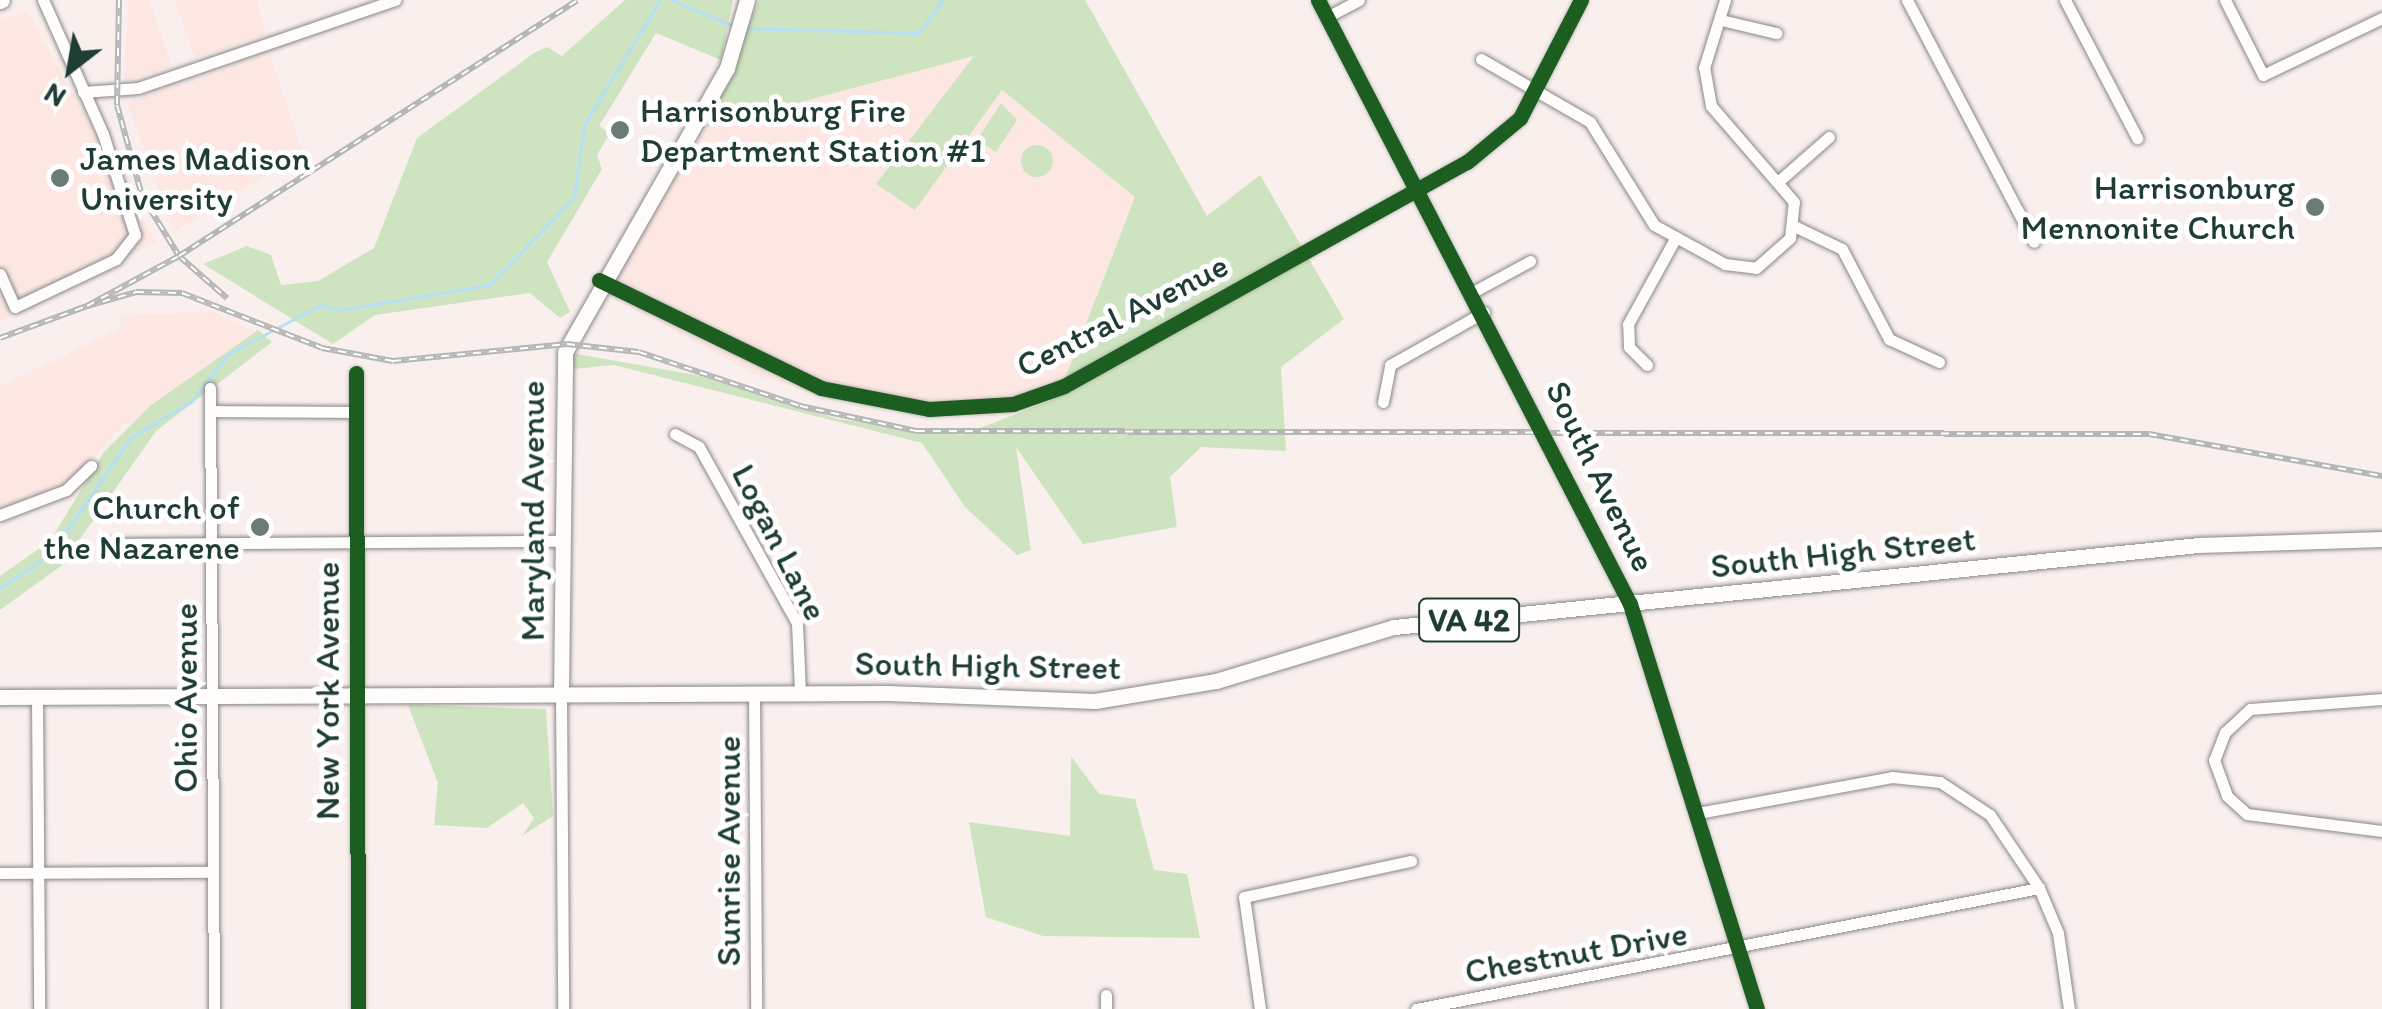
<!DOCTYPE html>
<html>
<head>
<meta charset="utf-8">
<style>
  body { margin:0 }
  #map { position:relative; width:2382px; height:1009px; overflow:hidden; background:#f9f0ee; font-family:Itim,sans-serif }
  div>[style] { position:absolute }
  .built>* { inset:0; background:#fce7e3 }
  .green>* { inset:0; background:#cee3bf }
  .round { border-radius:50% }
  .stream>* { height:2.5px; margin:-1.25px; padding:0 1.25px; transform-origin:1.25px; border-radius:1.25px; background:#b5dff6 }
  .roads { filter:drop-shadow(0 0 2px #878886) drop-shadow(0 0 2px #878886) }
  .minor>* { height:11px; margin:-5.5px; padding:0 5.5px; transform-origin:5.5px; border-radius:5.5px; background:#fefdfc }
  .major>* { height:15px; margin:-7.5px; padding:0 7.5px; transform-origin:7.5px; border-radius:7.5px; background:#fefdfc }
  .rail>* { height:6px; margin-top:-3px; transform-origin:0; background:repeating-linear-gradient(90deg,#fff 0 8px,#b5b7b6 0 16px); box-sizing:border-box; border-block:2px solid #b5b7b6 }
  .cycleway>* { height:15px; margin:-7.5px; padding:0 7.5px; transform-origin:7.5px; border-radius:7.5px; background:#1b5e20 }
  .dots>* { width:28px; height:28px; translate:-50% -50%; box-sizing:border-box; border:5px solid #fff; border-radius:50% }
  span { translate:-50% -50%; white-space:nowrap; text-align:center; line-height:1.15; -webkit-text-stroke:10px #fff; paint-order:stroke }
  .shield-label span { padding:2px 8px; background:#fff; border:2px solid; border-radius:8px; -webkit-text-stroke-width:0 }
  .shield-label { font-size:32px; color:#1f3d34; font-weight:700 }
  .poi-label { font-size:35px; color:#1f3d34 }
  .left { translate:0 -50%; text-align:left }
  .right { translate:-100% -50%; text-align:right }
  .street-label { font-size:35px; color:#1f3d34 }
  .north { position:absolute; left:20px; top:20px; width:100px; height:100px; -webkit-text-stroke:8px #fff; paint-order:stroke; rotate:211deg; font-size:28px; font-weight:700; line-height:40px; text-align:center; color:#1f3d34 }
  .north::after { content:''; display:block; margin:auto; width:35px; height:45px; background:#1f3d34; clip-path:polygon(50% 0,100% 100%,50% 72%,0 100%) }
</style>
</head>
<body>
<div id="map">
  <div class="built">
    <i style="clip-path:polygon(128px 0,149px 0,172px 66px,124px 82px)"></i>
    <i style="clip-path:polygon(174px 0,256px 0,266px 34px,195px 58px)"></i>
    <i style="clip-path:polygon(27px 11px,156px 242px,0 321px,0 20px)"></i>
    <i style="clip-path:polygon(270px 53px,303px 152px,174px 232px,127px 103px)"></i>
    <i style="clip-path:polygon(976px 55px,1135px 197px,1057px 398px,1000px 417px,832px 400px,755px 374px,603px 293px,707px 127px)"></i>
    <i style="clip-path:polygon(211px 311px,259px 334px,144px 423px,124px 424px,71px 483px,0 509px,0 386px,121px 328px,120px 316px)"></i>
  </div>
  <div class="green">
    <i style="clip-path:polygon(625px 0,733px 0,721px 60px,656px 33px,599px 126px,610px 133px,597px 155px,602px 169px,547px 262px,570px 312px,560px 318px,530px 293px,375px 315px,333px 344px,203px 264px,247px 246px,271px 255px,281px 285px,318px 281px,374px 248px,417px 138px,534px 53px,547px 47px,562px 56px)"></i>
    <i style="clip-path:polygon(759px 0,1085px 0,1207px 216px,1260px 175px,1344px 319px,1281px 367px,1286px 451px,1201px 447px,1170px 477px,1177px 527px,1083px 544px,1016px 447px,1031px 550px,1017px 555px,965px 507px,922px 443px,614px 365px,562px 370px,565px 352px,707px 377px,838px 419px,962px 435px,1057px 398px,1250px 284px,1064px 381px,1135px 197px,1002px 90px,915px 210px,876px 184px,974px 56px,707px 127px)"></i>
    <i style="clip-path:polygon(1001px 103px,1017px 120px,996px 152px,977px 140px)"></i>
    <i class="round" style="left:1021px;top:145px;width:32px;height:32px"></i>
    <i style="clip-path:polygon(258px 330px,272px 342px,156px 431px,61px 566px,0 610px,0 576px,50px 541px,104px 452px,150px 406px)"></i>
    <i style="clip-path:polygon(408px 705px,546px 709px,553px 816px,522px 836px,534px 818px,523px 803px,487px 828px,434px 825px,438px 783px)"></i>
    <i style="clip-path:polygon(1071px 756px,1099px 794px,1135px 799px,1154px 870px,1187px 874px,1200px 938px,1043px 936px,986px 917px,969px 822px,1070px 836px)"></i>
  </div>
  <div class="stream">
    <i style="left:672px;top:0;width:67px;rotate:22.8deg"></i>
    <i style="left:747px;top:28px;width:172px;rotate:1.7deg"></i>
    <i style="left:919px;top:33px;width:41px;rotate:-54deg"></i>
    <i style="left:0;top:588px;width:61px;rotate:-33.7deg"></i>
    <i style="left:51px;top:554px;width:140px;rotate:-55.7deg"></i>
    <i style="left:130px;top:438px;width:72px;rotate:-30.8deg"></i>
    <i style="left:192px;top:401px;width:58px;rotate:-52.7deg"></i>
    <i style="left:227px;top:355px;width:106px;rotate:-28.3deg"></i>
    <i style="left:320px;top:305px;width:20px;rotate:15deg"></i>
    <i style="left:339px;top:310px;width:152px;rotate:-9.5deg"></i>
    <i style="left:489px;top:285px;width:122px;rotate:-45.7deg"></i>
    <i style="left:574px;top:198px;width:74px;rotate:-82.2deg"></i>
    <i style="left:584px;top:125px;width:146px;rotate:-58.7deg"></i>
  </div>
  <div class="roads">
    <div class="minor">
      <i style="left:1318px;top:0;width:680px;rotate:62.68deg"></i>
      <i style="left:1630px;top:604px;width:424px;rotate:72.6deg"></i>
      <i style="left:1907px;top:0;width:273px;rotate:62.3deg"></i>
      <i style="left:2065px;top:0;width:156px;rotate:62.4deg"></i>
      <i style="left:2225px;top:0;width:84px;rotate:63.1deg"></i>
      <i style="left:2263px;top:75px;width:132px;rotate:-25.6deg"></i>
      <i style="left:1327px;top:17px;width:36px;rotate:-28deg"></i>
      <i style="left:1721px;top:20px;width:57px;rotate:13.3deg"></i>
      <i style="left:1481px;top:59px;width:126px;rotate:30deg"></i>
      <i style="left:1590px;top:122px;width:121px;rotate:58.1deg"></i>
      <i style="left:1654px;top:225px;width:81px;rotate:28.8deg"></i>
      <i style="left:1725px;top:264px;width:31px;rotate:7deg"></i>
      <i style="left:1756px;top:268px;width:45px;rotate:-41.4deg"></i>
      <i style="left:1790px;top:238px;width:36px;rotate:-84deg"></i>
      <i style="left:1794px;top:202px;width:127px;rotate:-130.8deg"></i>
      <i style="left:1711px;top:106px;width:39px;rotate:-100deg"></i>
      <i style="left:1704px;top:68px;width:71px;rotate:-72.8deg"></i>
      <i style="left:83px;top:92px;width:55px;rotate:-4.2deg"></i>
      <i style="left:138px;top:88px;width:272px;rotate:-18.9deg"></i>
      <i style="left:1780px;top:180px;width:65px;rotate:-41.3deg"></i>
      <i style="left:1794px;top:226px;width:53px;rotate:25.6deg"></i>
      <i style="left:1842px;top:249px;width:102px;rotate:62.4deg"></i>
      <i style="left:1889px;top:339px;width:55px;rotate:24.7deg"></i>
      <i style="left:0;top:274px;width:36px;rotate:66deg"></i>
      <i style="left:15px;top:307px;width:112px;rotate:-25.4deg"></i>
      <i style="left:116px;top:259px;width:31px;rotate:-52deg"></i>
      <i style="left:135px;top:235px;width:106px;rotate:-107.6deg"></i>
      <i style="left:103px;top:134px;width:147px;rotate:-114.1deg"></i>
      <i style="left:599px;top:280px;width:247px;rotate:25.9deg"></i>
      <i style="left:821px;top:388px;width:110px;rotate:11deg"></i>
      <i style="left:929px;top:409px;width:84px;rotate:-3.4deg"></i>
      <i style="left:1013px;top:404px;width:54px;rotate:-19.4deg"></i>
      <i style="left:1064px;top:386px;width:461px;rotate:-29.1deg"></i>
      <i style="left:1467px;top:162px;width:69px;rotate:-39.7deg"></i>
      <i style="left:1520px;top:118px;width:133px;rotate:-62.7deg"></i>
      <i style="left:1473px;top:292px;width:65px;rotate:-28.5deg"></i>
      <i style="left:1647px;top:365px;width:25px;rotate:-135deg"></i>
      <i style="left:1629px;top:347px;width:23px;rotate:-92deg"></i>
      <i style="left:1628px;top:324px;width:99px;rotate:-61.1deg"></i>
      <i style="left:356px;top:373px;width:636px;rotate:89.82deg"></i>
      <i style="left:210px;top:388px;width:621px;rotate:89.63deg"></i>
      <i style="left:1383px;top:402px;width:38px;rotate:-79deg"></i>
      <i style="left:1390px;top:365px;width:108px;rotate:-29.4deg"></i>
      <i style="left:210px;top:411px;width:146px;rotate:0.4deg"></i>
      <i style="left:675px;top:434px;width:27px;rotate:28deg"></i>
      <i style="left:699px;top:447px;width:201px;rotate:60.9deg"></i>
      <i style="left:797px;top:623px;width:70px;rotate:87.5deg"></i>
      <i style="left:0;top:515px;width:71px;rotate:-20.7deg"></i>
      <i style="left:66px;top:490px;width:35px;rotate:-44deg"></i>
      <i style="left:109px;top:544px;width:451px;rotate:-0.4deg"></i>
      <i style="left:561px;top:693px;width:316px;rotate:89.6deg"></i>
      <i style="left:754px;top:693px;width:316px;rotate:89.6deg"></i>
      <i style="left:37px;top:695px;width:314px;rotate:89.6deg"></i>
      <i style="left:2382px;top:699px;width:132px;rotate:175.7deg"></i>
      <i style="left:2250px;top:709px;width:34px;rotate:137deg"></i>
      <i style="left:2225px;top:732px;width:30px;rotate:111deg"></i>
      <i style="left:2214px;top:760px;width:38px;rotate:70deg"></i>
      <i style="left:2227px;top:796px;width:27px;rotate:42deg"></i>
      <i style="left:2247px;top:814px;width:136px;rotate:7.2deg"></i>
      <i style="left:1698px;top:813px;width:197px;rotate:-10.5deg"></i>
      <i style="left:1892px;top:777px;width:48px;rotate:5.9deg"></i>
      <i style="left:1940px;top:782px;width:60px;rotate:33.4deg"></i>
      <i style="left:1990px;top:815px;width:88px;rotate:56.1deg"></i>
      <i style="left:2039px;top:888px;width:49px;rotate:67.1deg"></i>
      <i style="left:2058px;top:933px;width:77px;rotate:81.8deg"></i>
      <i style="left:0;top:873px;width:213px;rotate:-0.3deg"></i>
      <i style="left:1106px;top:995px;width:14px;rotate:90deg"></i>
      <i style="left:1260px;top:1009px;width:113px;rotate:-98.1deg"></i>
      <i style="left:1244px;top:897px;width:171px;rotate:-12.2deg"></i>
      <i style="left:1416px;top:1009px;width:635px;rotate:-10.99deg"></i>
    </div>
    <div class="major">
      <i style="left:0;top:1px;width:2px;rotate:-27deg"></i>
      <i style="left:561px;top:693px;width:341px;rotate:-89.3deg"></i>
      <i style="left:565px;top:352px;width:327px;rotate:-60.3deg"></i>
      <i style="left:727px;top:68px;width:71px;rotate:-73.6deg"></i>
      <i style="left:0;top:697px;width:887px;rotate:-0.26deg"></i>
      <i style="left:887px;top:693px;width:208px;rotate:2.2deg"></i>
      <i style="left:1095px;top:701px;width:123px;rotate:-9.4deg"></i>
      <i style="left:1216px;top:681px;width:186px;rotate:-16.9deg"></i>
      <i style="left:1394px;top:627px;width:809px;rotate:-5.82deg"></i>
      <i style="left:2199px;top:545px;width:183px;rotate:-1.9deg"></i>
    </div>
  </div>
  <div class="rail">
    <i style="left:119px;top:0;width:105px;rotate:91.1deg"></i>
    <i style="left:117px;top:105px;width:94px;rotate:74.6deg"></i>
    <i style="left:142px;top:196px;width:70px;rotate:58.3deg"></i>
    <i style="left:179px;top:256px;width:64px;rotate:41.2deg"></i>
    <i style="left:87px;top:306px;width:51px;rotate:-15.9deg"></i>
    <i style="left:136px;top:292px;width:46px;rotate:1.2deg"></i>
    <i style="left:182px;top:293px;width:150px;rotate:21.4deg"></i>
    <i style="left:322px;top:348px;width:72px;rotate:10.4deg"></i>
    <i style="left:393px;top:361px;width:175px;rotate:-5.6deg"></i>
    <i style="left:567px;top:344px;width:72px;rotate:6.3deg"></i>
    <i style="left:639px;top:352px;width:170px;rotate:18.5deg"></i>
    <i style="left:800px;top:406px;width:120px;rotate:12.1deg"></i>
    <i style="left:917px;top:431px;width:1232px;rotate:0.14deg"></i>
    <i style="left:2149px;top:434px;width:237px;rotate:10.2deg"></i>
    <i style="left:0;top:338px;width:93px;rotate:-20.2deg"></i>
    <i style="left:87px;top:306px;width:105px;rotate:-28.5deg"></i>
    <i style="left:179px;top:256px;width:473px;rotate:-32.7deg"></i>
  </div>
  <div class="cycleway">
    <i style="left:1318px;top:0;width:680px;rotate:62.68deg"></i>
    <i style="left:1630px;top:604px;width:424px;rotate:72.6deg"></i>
    <i style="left:599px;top:280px;width:247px;rotate:25.9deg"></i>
    <i style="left:821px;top:388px;width:110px;rotate:11deg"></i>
    <i style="left:929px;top:409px;width:84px;rotate:-3.4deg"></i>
    <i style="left:1013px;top:404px;width:54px;rotate:-19.4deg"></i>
    <i style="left:1064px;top:386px;width:461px;rotate:-29.1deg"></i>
    <i style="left:1467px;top:162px;width:69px;rotate:-39.7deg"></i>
    <i style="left:1520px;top:118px;width:133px;rotate:-62.7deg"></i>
    <i style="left:356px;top:373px;width:636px;rotate:89.82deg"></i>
  </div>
  <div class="dots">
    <i style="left:620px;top:130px;background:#6b7c75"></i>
    <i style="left:60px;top:178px;background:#6b7c75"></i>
    <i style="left:2315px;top:207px;background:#6b7c75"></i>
    <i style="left:260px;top:527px;background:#6b7c75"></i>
  </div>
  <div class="shield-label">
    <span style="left:1469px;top:620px">VA 42</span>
  </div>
  <div class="poi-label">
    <span class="left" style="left:640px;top:130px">Harrisonburg Fire<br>Department Station #1</span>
    <span class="left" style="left:80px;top:178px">James Madison<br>University</span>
    <span class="right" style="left:2295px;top:207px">Harrisonburg<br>Mennonite Church</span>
    <span class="right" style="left:240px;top:527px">Church of<br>the Nazarene</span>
  </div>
  <div class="street-label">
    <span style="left:1122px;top:315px;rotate:-27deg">Central Avenue</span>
    <span style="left:1601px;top:476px;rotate:64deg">South Avenue</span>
    <span style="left:532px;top:511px;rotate:-90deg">Maryland Avenue</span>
    <span style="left:780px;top:542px;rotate:63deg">Logan Lane</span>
    <span style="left:1843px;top:552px;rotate:-6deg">South High Street</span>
    <span style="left:988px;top:665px;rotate:1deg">South High Street</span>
    <span style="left:327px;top:691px;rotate:-90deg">New York Avenue</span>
    <span style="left:185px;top:698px;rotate:-90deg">Ohio Avenue</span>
    <span style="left:728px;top:851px;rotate:-90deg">Sunrise Avenue</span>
    <span style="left:1576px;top:952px;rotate:-10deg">Chestnut Drive</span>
  </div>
  <div class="north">N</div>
</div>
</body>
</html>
